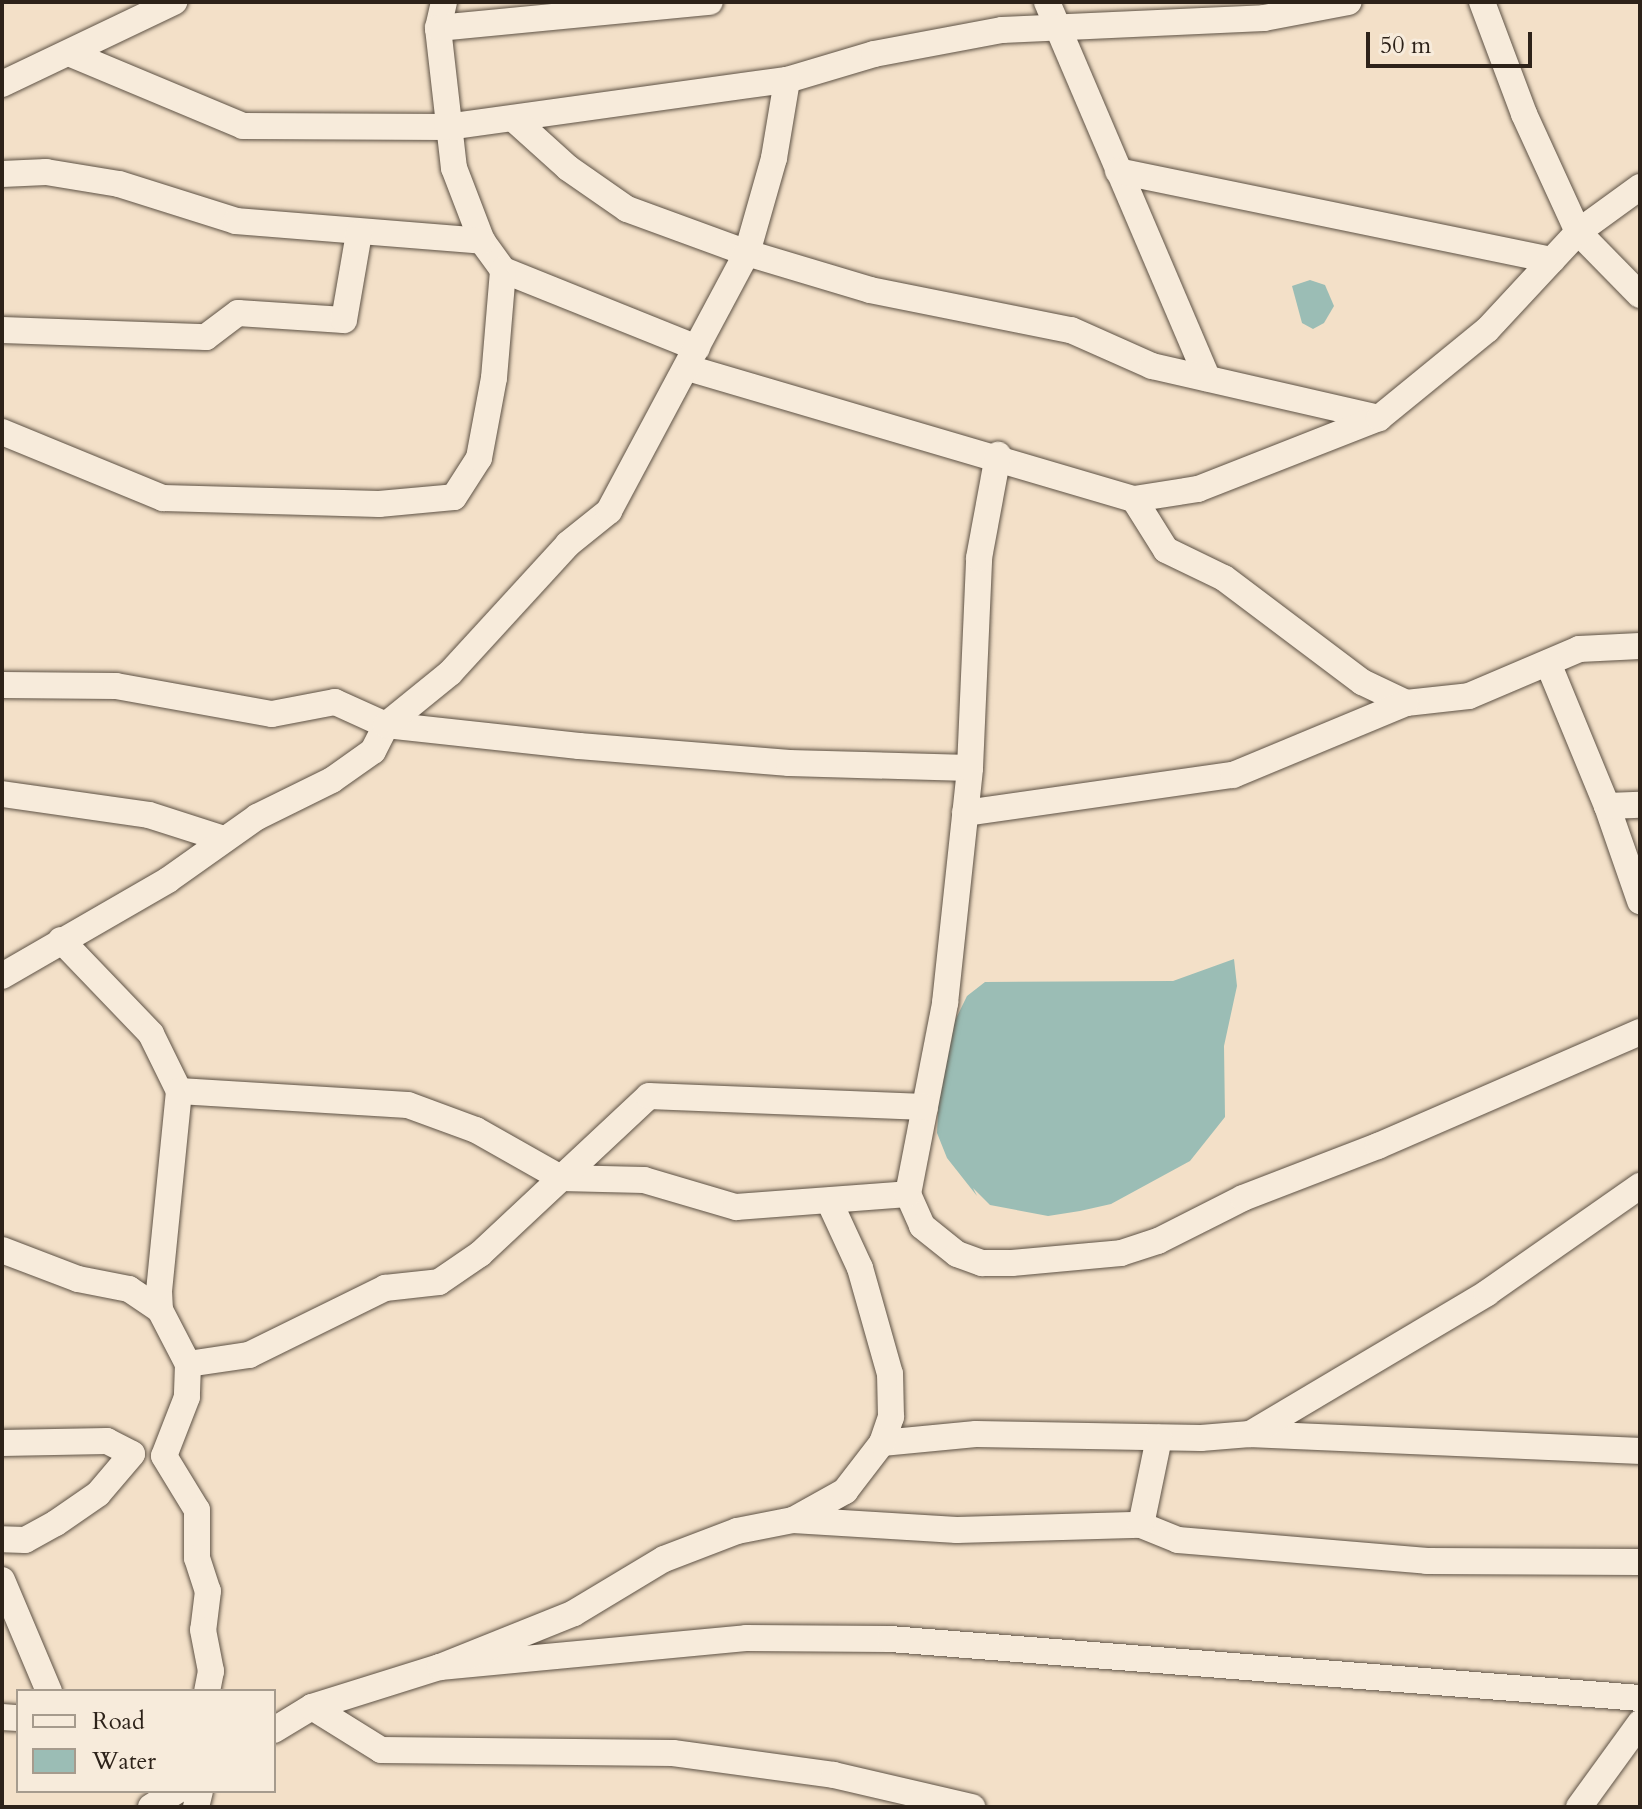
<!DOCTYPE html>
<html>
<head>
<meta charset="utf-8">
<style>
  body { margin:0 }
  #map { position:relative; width:1642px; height:1809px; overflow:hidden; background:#f3e0c8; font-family:Cardo,serif }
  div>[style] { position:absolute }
  .water>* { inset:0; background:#9bbdb5 }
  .roads { filter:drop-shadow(0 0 2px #5e5245) drop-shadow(0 0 2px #5e5245) }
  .minor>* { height:26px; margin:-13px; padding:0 13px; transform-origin:13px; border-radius:13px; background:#f7ebdb }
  span { translate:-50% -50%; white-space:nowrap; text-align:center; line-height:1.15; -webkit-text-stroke:6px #f7ebdb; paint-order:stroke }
  .frame { position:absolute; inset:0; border:4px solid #2d2219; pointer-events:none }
  .legend { position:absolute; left:16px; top:1689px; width:260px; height:104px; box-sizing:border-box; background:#f7ebdb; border:2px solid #a69b8d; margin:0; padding:10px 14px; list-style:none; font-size:24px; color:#2d2219 }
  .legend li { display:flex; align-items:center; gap:16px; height:40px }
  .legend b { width:40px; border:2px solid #a69b8d }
  .scale { position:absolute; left:1366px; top:32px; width:166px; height:36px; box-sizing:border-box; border:4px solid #2d2219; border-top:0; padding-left:10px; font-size:24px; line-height:28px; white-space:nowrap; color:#2d2219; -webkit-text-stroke:6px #f7ebdb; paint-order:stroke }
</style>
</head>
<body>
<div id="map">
  <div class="water">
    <i style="clip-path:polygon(1310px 280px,1325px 285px,1334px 306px,1324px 323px,1313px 329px,1302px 323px,1292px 286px)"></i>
    <i style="clip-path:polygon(1234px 959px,1237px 986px,1224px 1046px,1225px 1117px,1190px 1161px,1111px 1204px,1080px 1211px,1048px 1216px,990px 1205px,973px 1188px,977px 1196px,947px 1158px,937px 1133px,941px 1049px,967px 996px,985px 982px,1173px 981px)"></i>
  </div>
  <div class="roads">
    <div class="minor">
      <i style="left:444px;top:2px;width:27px;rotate:103deg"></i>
      <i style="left:438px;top:28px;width:141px;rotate:83.5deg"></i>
      <i style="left:454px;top:168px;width:78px;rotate:69deg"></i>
      <i style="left:482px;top:241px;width:36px;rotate:54deg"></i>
      <i style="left:503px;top:270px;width:209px;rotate:21.9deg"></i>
      <i style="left:1047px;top:2px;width:409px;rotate:66.9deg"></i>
      <i style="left:1482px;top:2px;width:120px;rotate:69.4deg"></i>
      <i style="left:1524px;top:114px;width:130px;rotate:65.4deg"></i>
      <i style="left:1578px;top:232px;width:88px;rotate:45.5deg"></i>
      <i style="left:438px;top:28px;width:273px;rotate:-5.5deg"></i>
      <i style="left:71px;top:54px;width:186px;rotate:22.7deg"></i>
      <i style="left:243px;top:126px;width:204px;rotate:0.3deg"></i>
      <i style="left:447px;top:127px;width:343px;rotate:-7.9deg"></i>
      <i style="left:787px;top:80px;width:91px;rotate:-16.6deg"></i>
      <i style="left:874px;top:54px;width:130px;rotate:-10.6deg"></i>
      <i style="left:1002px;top:30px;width:262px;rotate:-2.6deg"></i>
      <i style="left:1264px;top:18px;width:86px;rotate:-10.7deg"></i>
      <i style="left:2px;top:84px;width:191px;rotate:-25.5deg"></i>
      <i style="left:516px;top:121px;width:70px;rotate:42.1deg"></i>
      <i style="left:568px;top:168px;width:72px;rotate:34.8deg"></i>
      <i style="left:627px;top:209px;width:128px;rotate:20.1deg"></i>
      <i style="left:747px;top:253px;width:128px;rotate:16.7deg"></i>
      <i style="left:870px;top:290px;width:205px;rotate:11.3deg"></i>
      <i style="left:1071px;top:330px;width:89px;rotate:24deg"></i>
      <i style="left:1152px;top:366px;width:233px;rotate:12.9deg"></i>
      <i style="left:1118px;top:171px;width:443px;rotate:11.6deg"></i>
      <i style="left:2px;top:174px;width:44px;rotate:-2.6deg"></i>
      <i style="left:46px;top:172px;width:74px;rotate:9.3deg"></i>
      <i style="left:119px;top:184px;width:123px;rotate:17.5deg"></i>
      <i style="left:236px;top:221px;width:247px;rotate:4.6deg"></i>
      <i style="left:2px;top:330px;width:204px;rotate:2deg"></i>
      <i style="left:206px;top:337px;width:40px;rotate:-37deg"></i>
      <i style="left:238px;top:313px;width:106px;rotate:3.8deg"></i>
      <i style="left:344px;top:320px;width:88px;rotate:-80.2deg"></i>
      <i style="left:688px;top:368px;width:465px;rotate:16.4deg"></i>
      <i style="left:1134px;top:499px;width:65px;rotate:-8.9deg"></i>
      <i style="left:1198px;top:489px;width:194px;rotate:-21.4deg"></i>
      <i style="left:1379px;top:418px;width:139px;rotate:-39.2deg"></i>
      <i style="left:1487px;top:330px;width:134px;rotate:-47.1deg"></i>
      <i style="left:1578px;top:232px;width:77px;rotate:-36deg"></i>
      <i style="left:2px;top:432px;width:174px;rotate:22.3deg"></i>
      <i style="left:163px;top:498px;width:216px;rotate:1.6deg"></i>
      <i style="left:379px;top:504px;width:75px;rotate:-5.3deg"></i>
      <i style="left:454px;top:497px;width:46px;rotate:-57.3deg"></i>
      <i style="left:479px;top:458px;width:81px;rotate:-79.4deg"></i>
      <i style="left:494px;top:378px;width:108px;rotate:-85.2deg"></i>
      <i style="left:1134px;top:499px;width:60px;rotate:57.9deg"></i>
      <i style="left:1166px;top:550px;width:64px;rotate:25.8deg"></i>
      <i style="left:1224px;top:578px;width:173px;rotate:37deg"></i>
      <i style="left:1362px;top:682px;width:49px;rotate:25.5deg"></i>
      <i style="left:1406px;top:703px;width:63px;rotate:-6.3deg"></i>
      <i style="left:1469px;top:696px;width:120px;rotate:-23.1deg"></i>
      <i style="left:1579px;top:649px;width:61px;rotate:-2.8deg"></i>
      <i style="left:1548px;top:663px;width:155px;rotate:67.6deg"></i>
      <i style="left:1607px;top:806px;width:101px;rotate:70.8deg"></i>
      <i style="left:2px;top:685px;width:114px;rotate:0.5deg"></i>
      <i style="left:116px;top:686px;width:158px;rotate:10.2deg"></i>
      <i style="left:272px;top:714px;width:64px;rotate:-10.8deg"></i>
      <i style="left:335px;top:702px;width:56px;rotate:24.3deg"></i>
      <i style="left:386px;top:725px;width:194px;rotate:6.2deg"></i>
      <i style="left:579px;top:746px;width:211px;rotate:4.6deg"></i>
      <i style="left:789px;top:763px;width:181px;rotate:1.6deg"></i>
      <i style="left:2px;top:794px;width:148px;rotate:8.1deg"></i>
      <i style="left:149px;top:815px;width:79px;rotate:17.7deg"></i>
      <i style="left:1607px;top:806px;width:33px;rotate:-2deg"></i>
      <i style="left:965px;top:813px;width:271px;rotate:-8.1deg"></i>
      <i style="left:1233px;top:775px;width:187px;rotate:-22.6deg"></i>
      <i style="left:61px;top:940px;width:130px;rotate:46.2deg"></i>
      <i style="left:151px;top:1034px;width:64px;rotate:63.8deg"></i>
      <i style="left:179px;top:1091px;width:201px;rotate:95.7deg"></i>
      <i style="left:159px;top:1291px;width:19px;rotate:87deg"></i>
      <i style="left:160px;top:1310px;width:61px;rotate:62.6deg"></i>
      <i style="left:188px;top:1364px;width:33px;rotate:92deg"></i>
      <i style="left:187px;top:1397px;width:63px;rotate:111.3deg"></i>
      <i style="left:164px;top:1456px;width:63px;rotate:58.6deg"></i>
      <i style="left:197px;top:1510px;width:48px;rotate:90deg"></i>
      <i style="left:197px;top:1558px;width:35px;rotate:72deg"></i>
      <i style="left:208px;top:1591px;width:39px;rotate:97deg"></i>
      <i style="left:203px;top:1630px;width:42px;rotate:79deg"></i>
      <i style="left:211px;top:1671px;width:20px;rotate:101deg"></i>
      <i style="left:2px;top:976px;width:192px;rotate:-30deg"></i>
      <i style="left:168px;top:880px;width:109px;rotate:-35.3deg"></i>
      <i style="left:257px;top:817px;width:84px;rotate:-26.3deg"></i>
      <i style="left:332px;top:780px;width:50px;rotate:-35.3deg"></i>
      <i style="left:373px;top:751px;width:29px;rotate:-63deg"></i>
      <i style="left:386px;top:725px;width:82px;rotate:-39.1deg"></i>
      <i style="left:450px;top:673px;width:175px;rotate:-47.5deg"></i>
      <i style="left:568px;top:544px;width:53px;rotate:-38.8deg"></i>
      <i style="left:609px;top:511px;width:293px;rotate:-61.9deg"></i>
      <i style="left:747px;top:253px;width:99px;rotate:-74.1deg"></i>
      <i style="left:774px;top:158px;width:79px;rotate:-80.5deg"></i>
      <i style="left:179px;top:1091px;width:229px;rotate:3.5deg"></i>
      <i style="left:408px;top:1105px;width:72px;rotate:20.2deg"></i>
      <i style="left:476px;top:1130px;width:98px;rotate:29.5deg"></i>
      <i style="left:561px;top:1178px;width:83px;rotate:1.4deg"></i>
      <i style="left:644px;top:1180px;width:96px;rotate:16.4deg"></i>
      <i style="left:736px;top:1207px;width:172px;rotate:-4.3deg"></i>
      <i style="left:908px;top:1194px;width:35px;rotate:66deg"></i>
      <i style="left:922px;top:1226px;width:45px;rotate:38.7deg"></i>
      <i style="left:957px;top:1254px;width:27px;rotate:20deg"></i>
      <i style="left:982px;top:1263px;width:30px"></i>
      <i style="left:1012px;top:1263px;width:109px;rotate:-5.2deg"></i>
      <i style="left:1121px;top:1253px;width:39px;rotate:-18deg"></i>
      <i style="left:1158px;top:1241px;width:95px;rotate:-26.8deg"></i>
      <i style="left:1243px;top:1198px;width:145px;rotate:-21.1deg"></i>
      <i style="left:1378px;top:1146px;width:286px;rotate:-23.5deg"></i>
      <i style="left:908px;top:1194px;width:195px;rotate:-79deg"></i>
      <i style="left:945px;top:1003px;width:236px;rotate:-83.9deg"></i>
      <i style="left:970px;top:768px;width:210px;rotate:-87.5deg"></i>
      <i style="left:979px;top:558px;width:105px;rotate:-79.5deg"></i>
      <i style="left:2px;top:1250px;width:81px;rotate:20.9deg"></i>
      <i style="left:78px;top:1279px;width:52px;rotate:11.1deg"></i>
      <i style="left:129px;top:1289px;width:37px;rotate:34deg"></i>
      <i style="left:188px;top:1364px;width:62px;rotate:-8.4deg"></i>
      <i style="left:249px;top:1355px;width:152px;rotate:-26.2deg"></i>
      <i style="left:385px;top:1288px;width:54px;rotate:-6.3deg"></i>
      <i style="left:439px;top:1282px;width:50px;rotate:-34.3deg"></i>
      <i style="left:480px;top:1254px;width:231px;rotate:-43.1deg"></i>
      <i style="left:649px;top:1096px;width:276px;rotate:2.3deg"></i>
      <i style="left:1250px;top:1434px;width:390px;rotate:2.5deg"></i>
      <i style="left:2px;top:1443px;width:105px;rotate:-1.1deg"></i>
      <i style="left:107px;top:1441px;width:28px;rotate:27deg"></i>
      <i style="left:132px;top:1454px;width:52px;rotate:130.4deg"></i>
      <i style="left:98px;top:1494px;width:51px;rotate:145.4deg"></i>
      <i style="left:56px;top:1523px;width:35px;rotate:151deg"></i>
      <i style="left:25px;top:1540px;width:23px;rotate:-178deg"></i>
      <i style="left:882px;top:1443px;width:94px;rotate:-5.5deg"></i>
      <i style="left:976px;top:1434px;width:225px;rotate:1deg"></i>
      <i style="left:1201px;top:1438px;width:49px;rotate:-4.7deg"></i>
      <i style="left:1250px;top:1434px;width:276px;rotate:-30.7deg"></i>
      <i style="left:1487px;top:1293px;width:187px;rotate:-35deg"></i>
      <i style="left:793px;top:1520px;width:164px;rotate:3.5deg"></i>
      <i style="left:957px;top:1530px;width:184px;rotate:-1.6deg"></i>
      <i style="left:1141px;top:1525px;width:40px;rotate:22deg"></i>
      <i style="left:1178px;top:1540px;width:250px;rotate:4.8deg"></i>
      <i style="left:1427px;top:1561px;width:213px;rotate:0.3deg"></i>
      <i style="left:1141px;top:1525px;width:89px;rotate:-78.3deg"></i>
      <i style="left:2px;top:1580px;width:121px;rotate:67.1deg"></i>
      <i style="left:440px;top:1667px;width:307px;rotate:-5.4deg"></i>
      <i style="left:746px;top:1638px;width:144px;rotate:0.4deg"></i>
      <i style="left:890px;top:1639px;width:752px;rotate:4.5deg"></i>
      <i style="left:312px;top:1707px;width:81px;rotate:31.9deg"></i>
      <i style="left:381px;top:1750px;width:292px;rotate:0.6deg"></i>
      <i style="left:673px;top:1753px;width:162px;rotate:7.8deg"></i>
      <i style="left:834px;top:1775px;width:142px;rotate:13.1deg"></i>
      <i style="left:2px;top:1717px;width:16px;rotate:4deg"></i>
      <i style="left:274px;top:1730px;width:44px;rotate:-31.2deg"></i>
      <i style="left:312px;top:1707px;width:134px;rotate:-17.4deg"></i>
      <i style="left:440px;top:1667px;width:144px;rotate:-21.9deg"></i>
      <i style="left:574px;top:1613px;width:105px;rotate:-31deg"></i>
      <i style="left:664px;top:1559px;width:78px;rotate:-21deg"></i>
      <i style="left:737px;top:1531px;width:57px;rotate:-11.1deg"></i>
      <i style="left:793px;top:1520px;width:60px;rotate:-29.1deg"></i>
      <i style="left:845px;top:1491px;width:61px;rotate:-52.4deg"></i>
      <i style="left:882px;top:1443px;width:28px;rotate:-71deg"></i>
      <i style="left:891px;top:1417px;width:43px;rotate:-91.3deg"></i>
      <i style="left:890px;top:1374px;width:110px;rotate:-105.8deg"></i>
      <i style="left:860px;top:1268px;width:74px;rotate:-114.8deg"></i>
      <i style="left:151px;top:1807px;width:31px;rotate:-32deg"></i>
      <i style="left:196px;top:1807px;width:16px;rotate:-76deg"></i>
      <i style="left:1579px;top:1807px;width:104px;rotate:-54deg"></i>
    </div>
  </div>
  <div class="frame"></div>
  <ul class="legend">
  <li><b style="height:10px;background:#f7ebdb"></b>Road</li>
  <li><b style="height:22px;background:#9bbdb5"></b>Water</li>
  </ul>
  <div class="scale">50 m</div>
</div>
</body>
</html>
